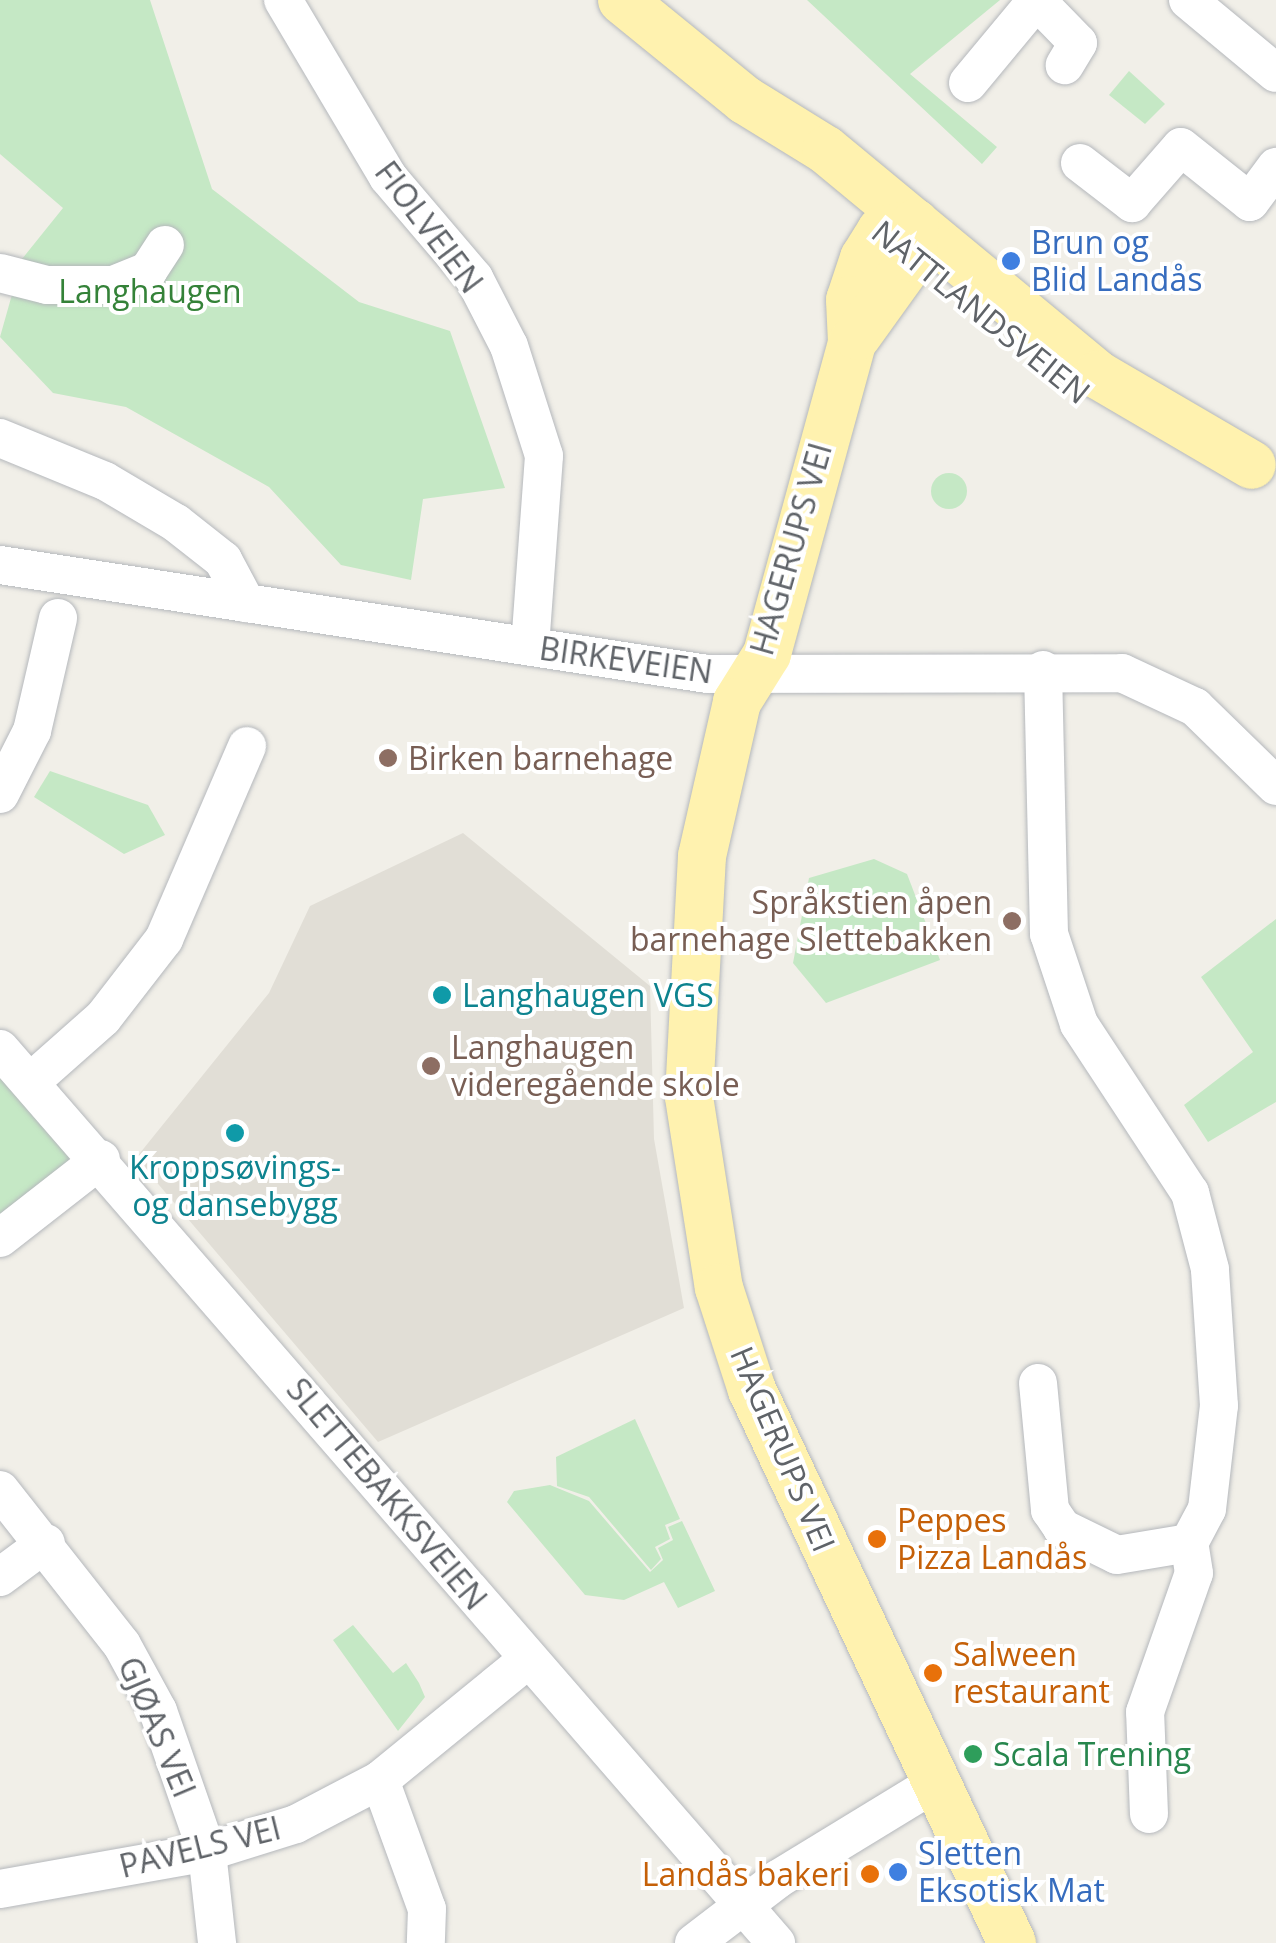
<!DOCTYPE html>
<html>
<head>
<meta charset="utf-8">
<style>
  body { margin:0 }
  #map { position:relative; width:1276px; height:1943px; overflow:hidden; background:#f1efe8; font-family:"Open Sans",sans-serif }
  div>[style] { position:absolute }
  .education>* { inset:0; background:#e1ded6 }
  .green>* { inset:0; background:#c5e8c5 }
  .round { border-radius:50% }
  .roads { filter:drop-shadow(0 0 2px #b5b8bc) drop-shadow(0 0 2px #b5b8bc) }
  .minor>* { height:38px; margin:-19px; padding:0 19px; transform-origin:19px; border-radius:19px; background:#fff }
  .major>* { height:48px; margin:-24px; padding:0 24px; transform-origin:24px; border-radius:24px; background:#fff2af }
  .dots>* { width:28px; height:28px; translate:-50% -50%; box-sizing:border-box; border:5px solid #fff; border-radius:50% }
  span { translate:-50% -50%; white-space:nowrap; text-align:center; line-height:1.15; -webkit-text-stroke:8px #fff; paint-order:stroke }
  .street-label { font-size:32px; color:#5f6368 }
  .shop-label { font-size:32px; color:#366cbe }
  .left { translate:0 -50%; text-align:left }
  .park-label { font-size:32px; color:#348238 }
  .education-label { font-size:32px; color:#785e54 }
  .right { translate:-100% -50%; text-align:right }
  .culture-label { font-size:32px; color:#0d838f }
  .food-label { font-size:32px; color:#c56008 }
  .leisure-label { font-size:32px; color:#27864d }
</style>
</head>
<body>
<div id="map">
  <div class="education">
    <i style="clip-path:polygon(463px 833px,650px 986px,654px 1139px,684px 1308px,378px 1442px,136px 1158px,269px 993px,310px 906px)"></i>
  </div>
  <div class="green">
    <i style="clip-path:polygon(0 0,150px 0,212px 189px,359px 302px,450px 331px,505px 488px,423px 499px,411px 580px,341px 565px,269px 487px,126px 407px,53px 393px,0 337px,22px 259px,63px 208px,0 154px)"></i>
    <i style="clip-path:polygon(807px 0,1000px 0,910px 74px,997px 147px,982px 164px)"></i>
    <i style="clip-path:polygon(1129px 71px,1165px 104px,1145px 124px,1109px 95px)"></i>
    <i class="round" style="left:931px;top:473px;width:36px;height:36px"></i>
    <i style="clip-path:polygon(50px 771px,148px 805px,165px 835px,124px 854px,34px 797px)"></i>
    <i style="clip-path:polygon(874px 859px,907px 874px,940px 960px,826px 1003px,793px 963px,809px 878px)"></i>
    <i style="clip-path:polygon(1276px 919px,1276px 1102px,1208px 1142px,1184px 1105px,1253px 1052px,1201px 977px)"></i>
    <i style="clip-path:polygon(0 1078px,71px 1160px,0 1217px)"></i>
    <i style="clip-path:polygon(635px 1419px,680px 1519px,665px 1525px,670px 1539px,655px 1547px,661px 1559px,651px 1570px,589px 1497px,557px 1486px,556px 1457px)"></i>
    <i style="clip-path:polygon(550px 1485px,589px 1501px,650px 1572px,663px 1560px,658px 1548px,673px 1540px,668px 1527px,682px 1521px,715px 1591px,678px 1608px,664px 1582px,624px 1600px,585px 1595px,507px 1502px,514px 1491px)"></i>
    <i style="clip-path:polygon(353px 1625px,393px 1673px,406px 1663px,419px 1683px,425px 1697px,398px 1731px,333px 1640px)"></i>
  </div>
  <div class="roads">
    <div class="minor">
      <i style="left:283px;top:0;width:206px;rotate:59.3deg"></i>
      <i style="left:388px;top:177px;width:133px;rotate:49.6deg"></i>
      <i style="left:474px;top:278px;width:76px;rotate:62.8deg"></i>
      <i style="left:509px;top:346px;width:115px;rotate:72.3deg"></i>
      <i style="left:544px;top:456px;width:191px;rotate:94.2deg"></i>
      <i style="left:1036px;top:0;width:60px;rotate:45.7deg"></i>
      <i style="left:1078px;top:43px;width:26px;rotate:121deg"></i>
      <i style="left:1188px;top:0;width:114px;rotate:39.7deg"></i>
      <i style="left:968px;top:83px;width:107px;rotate:-50.3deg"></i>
      <i style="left:1080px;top:163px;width:66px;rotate:37.6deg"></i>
      <i style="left:1132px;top:203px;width:74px;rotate:-48.8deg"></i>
      <i style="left:1181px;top:147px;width:88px;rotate:38.6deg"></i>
      <i style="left:1250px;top:202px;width:44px;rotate:-53.4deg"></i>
      <i style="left:0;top:273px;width:49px;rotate:14.3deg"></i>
      <i style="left:47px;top:285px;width:66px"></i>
      <i style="left:113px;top:285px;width:38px;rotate:-22deg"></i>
      <i style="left:148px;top:271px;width:31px;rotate:-57deg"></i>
      <i style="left:0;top:438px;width:113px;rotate:22.3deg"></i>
      <i style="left:105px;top:481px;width:82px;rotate:30.6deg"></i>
      <i style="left:176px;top:523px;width:60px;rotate:38.2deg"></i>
      <i style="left:223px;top:560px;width:49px;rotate:61.9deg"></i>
      <i style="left:0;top:565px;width:715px;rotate:8.76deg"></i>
      <i style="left:707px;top:674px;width:415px;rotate:-0.1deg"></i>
      <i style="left:1122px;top:673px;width:81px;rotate:25deg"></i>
      <i style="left:1195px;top:707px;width:113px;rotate:44.3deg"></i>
      <i style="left:0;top:794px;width:71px;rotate:-63.1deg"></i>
      <i style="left:32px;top:731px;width:116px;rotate:-77deg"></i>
      <i style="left:0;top:1049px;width:1184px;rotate:49.04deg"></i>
      <i style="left:34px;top:1079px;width:92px;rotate:-41.5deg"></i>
      <i style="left:103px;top:1018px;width:100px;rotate:-52.3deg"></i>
      <i style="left:164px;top:939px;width:210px;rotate:-66.7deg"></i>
      <i style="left:0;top:1238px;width:128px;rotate:-38deg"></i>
      <i style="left:1038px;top:1383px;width:128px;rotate:84.6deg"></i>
      <i style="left:1050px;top:1510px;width:22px;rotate:56deg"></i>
      <i style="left:1062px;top:1528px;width:61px;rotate:26.1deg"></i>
      <i style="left:1117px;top:1555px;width:73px;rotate:-9.5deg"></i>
      <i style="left:1189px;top:1543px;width:38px;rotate:-62deg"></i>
      <i style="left:1207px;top:1509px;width:104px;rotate:-83.4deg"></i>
      <i style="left:1219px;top:1406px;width:137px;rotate:-93.8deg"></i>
      <i style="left:1210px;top:1269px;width:79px;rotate:-104.7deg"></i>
      <i style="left:1190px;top:1193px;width:202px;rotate:-123.3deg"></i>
      <i style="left:1079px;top:1024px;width:95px;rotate:-108.4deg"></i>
      <i style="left:1049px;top:934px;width:264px;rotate:-91.3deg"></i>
      <i style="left:0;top:1490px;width:197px;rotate:51.8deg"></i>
      <i style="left:122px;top:1645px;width:75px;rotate:61.4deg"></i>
      <i style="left:158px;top:1711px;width:149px;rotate:70.8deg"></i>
      <i style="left:207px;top:1852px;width:92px;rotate:83.7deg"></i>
      <i style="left:0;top:1577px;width:57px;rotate:-36.5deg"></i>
      <i style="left:380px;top:1780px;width:137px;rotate:70deg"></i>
      <i style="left:427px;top:1909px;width:34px;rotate:92deg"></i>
      <i style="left:1149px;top:1814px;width:102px;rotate:-92.2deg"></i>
      <i style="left:1145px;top:1712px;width:147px;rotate:-70.6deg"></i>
      <i style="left:1194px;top:1573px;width:30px;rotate:-99deg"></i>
      <i style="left:0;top:1889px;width:210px;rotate:-10.1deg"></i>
      <i style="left:207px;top:1852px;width:93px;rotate:-17.5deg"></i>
      <i style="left:296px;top:1824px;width:95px;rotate:-27.6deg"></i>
      <i style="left:380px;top:1780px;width:190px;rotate:-39.2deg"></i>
      <i style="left:694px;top:1943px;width:106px;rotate:-37.3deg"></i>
      <i style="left:778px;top:1879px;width:190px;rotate:-31.4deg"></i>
    </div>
    <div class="major">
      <i style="left:622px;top:0;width:159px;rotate:39.1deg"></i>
      <i style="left:745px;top:100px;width:95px;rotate:31.7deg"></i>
      <i style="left:826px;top:150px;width:353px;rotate:39.6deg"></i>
      <i style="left:1098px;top:375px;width:178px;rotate:30.3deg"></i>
      <i style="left:915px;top:223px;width:35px;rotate:167deg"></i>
      <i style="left:881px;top:231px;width:32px;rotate:122deg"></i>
      <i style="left:864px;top:258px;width:44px;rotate:108.4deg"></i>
      <i style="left:850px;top:300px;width:43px;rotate:87.3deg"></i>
      <i style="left:852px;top:343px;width:322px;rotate:105.3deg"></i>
      <i style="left:767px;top:654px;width:57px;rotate:122deg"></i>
      <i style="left:737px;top:702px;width:158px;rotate:102.8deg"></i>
      <i style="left:702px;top:856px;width:241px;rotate:93.1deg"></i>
      <i style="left:689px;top:1097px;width:193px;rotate:81.1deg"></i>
      <i style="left:719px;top:1288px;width:107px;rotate:72.1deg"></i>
      <i style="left:752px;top:1390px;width:611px;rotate:64.82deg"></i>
      <i style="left:857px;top:336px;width:96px;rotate:-54.3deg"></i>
      <i style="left:913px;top:258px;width:35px;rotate:-87deg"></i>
    </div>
  </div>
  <div class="dots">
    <i style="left:1011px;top:261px;background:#3f7fe0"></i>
    <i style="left:388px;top:758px;background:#8d6e63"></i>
    <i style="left:1012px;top:921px;background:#8d6e63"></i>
    <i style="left:442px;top:995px;background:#0f9aa8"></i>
    <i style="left:431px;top:1066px;background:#8d6e63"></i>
    <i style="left:235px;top:1133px;background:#0f9aa8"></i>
    <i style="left:877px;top:1539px;background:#e8710a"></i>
    <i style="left:933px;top:1673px;background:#e8710a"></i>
    <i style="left:973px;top:1754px;background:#2e9e5b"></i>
    <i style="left:898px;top:1872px;background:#3f7fe0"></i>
    <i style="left:870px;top:1874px;background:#e8710a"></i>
  </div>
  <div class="street-label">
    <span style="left:429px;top:227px;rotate:53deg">FIOLVEIEN</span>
    <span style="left:981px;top:312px;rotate:39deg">NATTLANDSVEIEN</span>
    <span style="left:791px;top:549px;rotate:-74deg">HAGERUPS VEI</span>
    <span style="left:626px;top:660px;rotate:8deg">BIRKEVEIEN</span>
    <span style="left:783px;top:1449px;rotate:67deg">HAGERUPS VEI</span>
    <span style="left:387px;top:1494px;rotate:50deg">SLETTEBAKKSVEIEN</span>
    <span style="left:157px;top:1727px;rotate:67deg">GJØAS VEI</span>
    <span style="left:200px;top:1847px;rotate:-14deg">PAVELS VEI</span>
  </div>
  <div class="shop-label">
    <span class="left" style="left:1031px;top:261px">Brun og<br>Blid Landås</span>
    <span class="left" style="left:918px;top:1872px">Sletten<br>Eksotisk Mat</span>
  </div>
  <div class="park-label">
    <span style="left:150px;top:291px">Langhaugen</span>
  </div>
  <div class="education-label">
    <span class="left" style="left:408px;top:758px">Birken barnehage</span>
    <span class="right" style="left:992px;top:921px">Språkstien åpen<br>barnehage Slettebakken</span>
    <span class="left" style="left:451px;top:1066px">Langhaugen<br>videregående skole</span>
  </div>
  <div class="culture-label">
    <span class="left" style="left:462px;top:995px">Langhaugen VGS</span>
    <span style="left:235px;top:1186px">Kroppsøvings-<br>og dansebygg</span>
  </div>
  <div class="food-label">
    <span class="left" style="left:897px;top:1539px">Peppes<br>Pizza Landås</span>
    <span class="left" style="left:953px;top:1673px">Salween<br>restaurant</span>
    <span class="right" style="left:850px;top:1874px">Landås bakeri</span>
  </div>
  <div class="leisure-label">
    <span class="left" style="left:993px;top:1754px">Scala Trening</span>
  </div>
</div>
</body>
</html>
